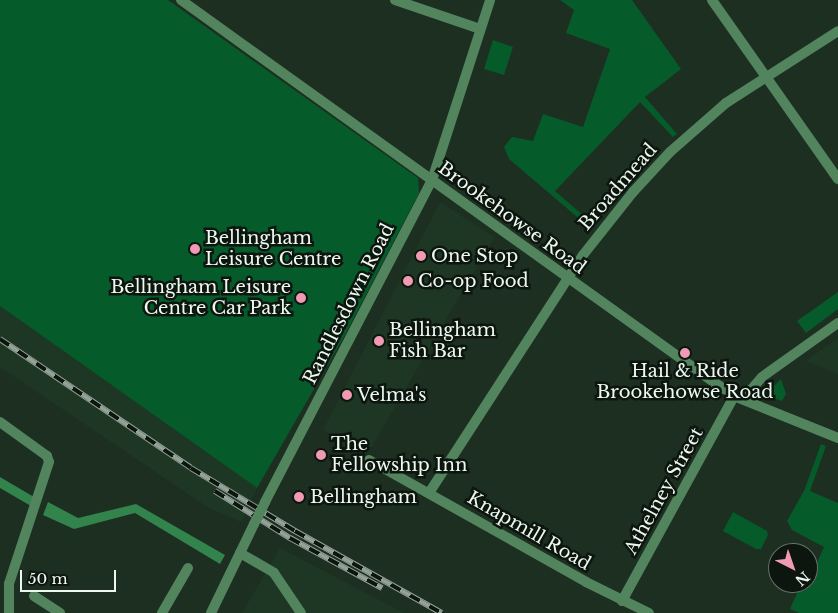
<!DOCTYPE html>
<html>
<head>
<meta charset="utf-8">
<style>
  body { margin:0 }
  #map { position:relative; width:838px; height:613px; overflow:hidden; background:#1d2f21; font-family:"Libre Baskerville",serif }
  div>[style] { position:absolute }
  .built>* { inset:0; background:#1e3724 }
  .green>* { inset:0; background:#065b2a }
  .water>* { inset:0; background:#32834c }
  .minor>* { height:10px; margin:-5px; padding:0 5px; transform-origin:5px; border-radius:5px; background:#52845e }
  .rail>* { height:5.5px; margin-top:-2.75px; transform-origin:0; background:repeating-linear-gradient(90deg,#0d150f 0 11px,#93a196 0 22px); box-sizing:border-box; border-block:1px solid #93a196 }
  .minor-bridge>* { height:10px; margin:-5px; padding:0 5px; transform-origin:5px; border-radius:5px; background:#52845e }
  .dots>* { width:14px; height:14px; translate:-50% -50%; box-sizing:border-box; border:2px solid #0d150f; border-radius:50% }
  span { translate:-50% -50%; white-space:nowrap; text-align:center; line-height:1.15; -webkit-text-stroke:5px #0d150f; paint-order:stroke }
  .street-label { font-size:18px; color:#edf9ef }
  .poi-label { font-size:18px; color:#edf9ef }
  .left { translate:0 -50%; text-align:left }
  .right { translate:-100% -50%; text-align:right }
  .north { position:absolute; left:768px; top:543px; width:50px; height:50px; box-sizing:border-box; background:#0d150f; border:1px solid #677069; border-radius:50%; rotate:139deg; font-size:14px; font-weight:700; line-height:20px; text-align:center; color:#edf9ef }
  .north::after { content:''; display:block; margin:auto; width:18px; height:22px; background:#f19ab3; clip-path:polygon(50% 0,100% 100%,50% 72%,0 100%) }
  .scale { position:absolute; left:20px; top:570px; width:96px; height:22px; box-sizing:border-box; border:2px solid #edf9ef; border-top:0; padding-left:6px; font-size:15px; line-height:18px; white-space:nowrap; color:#edf9ef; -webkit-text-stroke:4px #0d150f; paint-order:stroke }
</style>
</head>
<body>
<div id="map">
  <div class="built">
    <i style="clip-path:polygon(440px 202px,494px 237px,371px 448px,354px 439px,345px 442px,323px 430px)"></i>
    <i style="clip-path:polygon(0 306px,257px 488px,241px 522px,209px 508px,0 367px)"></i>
    <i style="clip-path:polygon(838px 338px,838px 374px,806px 361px)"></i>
    <i style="clip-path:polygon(280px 548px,366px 593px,404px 613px,242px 613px)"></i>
  </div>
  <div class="green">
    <i style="clip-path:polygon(0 0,168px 0,418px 178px,419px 193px,345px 335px,257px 488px,0 306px)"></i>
    <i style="clip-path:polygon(560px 0,632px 0,681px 69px,645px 97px,677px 134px,673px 137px,640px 102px,555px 191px,592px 223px,589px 227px,509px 159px,504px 147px,512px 137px,533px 141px,543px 114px,583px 127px,610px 49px,566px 33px,574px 10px)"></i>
    <i style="clip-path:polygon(493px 40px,513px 47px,504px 75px,484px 69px)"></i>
    <i style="clip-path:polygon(838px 292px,838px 309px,806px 333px,797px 321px)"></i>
    <i style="clip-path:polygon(781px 379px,786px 394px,782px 401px,765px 395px)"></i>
    <i style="clip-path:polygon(821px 444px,826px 446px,810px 491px,838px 503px,838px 613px,799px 613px,790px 609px,799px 589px,808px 583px,824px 547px,792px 530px,787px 521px,804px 491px)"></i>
    <i style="clip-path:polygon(733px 512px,767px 531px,768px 535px,761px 549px,756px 549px,723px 531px)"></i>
  </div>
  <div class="water">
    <i style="clip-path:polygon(0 477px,34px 497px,31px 506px,0 488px)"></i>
    <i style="clip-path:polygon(48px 502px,78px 518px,136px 504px,225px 555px,220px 564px,135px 513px,74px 529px,43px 515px)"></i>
  </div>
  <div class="minor">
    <i style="left:181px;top:0;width:657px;rotate:35.65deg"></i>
    <i style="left:715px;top:383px;width:28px;rotate:32deg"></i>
    <i style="left:739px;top:398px;width:107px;rotate:22deg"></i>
    <i style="left:395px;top:0;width:90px;rotate:18.8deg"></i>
    <i style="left:712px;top:0;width:219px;rotate:54.9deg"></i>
    <i style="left:743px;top:399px;width:29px;rotate:-49deg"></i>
    <i style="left:762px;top:377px;width:93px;rotate:-35.4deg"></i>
    <i style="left:0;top:422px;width:58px;rotate:35.9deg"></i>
    <i style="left:47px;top:456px;width:6px;rotate:72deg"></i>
    <i style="left:49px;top:462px;width:128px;rotate:108.2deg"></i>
    <i style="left:9px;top:584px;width:29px;rotate:90deg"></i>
    <i style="left:369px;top:460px;width:249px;rotate:29.3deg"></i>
    <i style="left:586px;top:582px;width:70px;rotate:26.2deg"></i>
    <i style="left:429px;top:493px;width:283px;rotate:-57.1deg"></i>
    <i style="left:583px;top:255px;width:80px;rotate:-51.6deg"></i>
    <i style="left:633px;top:192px;width:54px;rotate:-47.2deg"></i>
    <i style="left:670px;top:152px;width:74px;rotate:-41.2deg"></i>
    <i style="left:726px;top:103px;width:133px;rotate:-32.7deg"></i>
    <i style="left:265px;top:502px;width:363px;rotate:-62.6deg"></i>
    <i style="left:432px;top:180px;width:189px;rotate:-72.1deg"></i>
    <i style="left:240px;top:553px;width:39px;rotate:30deg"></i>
    <i style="left:274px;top:573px;width:48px;rotate:56deg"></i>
    <i style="left:34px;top:596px;width:31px;rotate:33deg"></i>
    <i style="left:622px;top:601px;width:235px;rotate:-61.3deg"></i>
    <i style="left:162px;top:613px;width:52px;rotate:-60deg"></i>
    <i style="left:211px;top:613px;width:99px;rotate:-64.2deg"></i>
  </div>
  <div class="rail">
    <i style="left:0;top:339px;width:230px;rotate:34deg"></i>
    <i style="left:191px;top:468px;width:122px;rotate:31.2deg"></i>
    <i style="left:295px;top:531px;width:168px;rotate:29.2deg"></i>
    <i style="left:215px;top:491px;width:89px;rotate:32.1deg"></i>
    <i style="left:290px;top:538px;width:105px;rotate:28.5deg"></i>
  </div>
  <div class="minor-bridge">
    <i style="left:254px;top:524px;width:25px;rotate:-63deg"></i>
  </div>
  <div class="dots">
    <i style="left:195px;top:249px;background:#f19ab3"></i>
    <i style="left:421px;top:256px;background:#f19ab3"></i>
    <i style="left:408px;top:281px;background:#f19ab3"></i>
    <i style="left:301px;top:298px;background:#f19ab3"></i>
    <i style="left:379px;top:341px;background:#f19ab3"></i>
    <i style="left:685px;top:353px;background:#f19ab3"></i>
    <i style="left:347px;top:395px;background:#f19ab3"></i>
    <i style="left:321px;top:455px;background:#f19ab3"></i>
    <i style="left:299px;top:497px;background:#f19ab3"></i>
  </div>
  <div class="street-label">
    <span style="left:618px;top:187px;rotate:-49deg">Broadmead</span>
    <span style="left:512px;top:218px;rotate:36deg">Brookehowse Road</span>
    <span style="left:349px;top:304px;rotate:-63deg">Randlesdown Road</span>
    <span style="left:664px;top:491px;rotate:-61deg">Athelney Street</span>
    <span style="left:529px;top:531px;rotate:30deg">Knapmill Road</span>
  </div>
  <div class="poi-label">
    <span class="left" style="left:205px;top:249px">Bellingham<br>Leisure Centre</span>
    <span class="left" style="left:431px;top:256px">One Stop</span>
    <span class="left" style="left:418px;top:281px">Co-op Food</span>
    <span class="right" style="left:291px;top:298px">Bellingham Leisure<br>Centre Car Park</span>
    <span class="left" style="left:389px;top:341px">Bellingham<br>Fish Bar</span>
    <span style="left:685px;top:382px">Hail &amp; Ride<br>Brookehowse Road</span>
    <span class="left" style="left:357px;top:395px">Velma's</span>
    <span class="left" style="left:331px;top:455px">The<br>Fellowship Inn</span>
    <span class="left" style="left:310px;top:497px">Bellingham</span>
  </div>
  <div class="north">N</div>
  <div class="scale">50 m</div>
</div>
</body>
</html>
